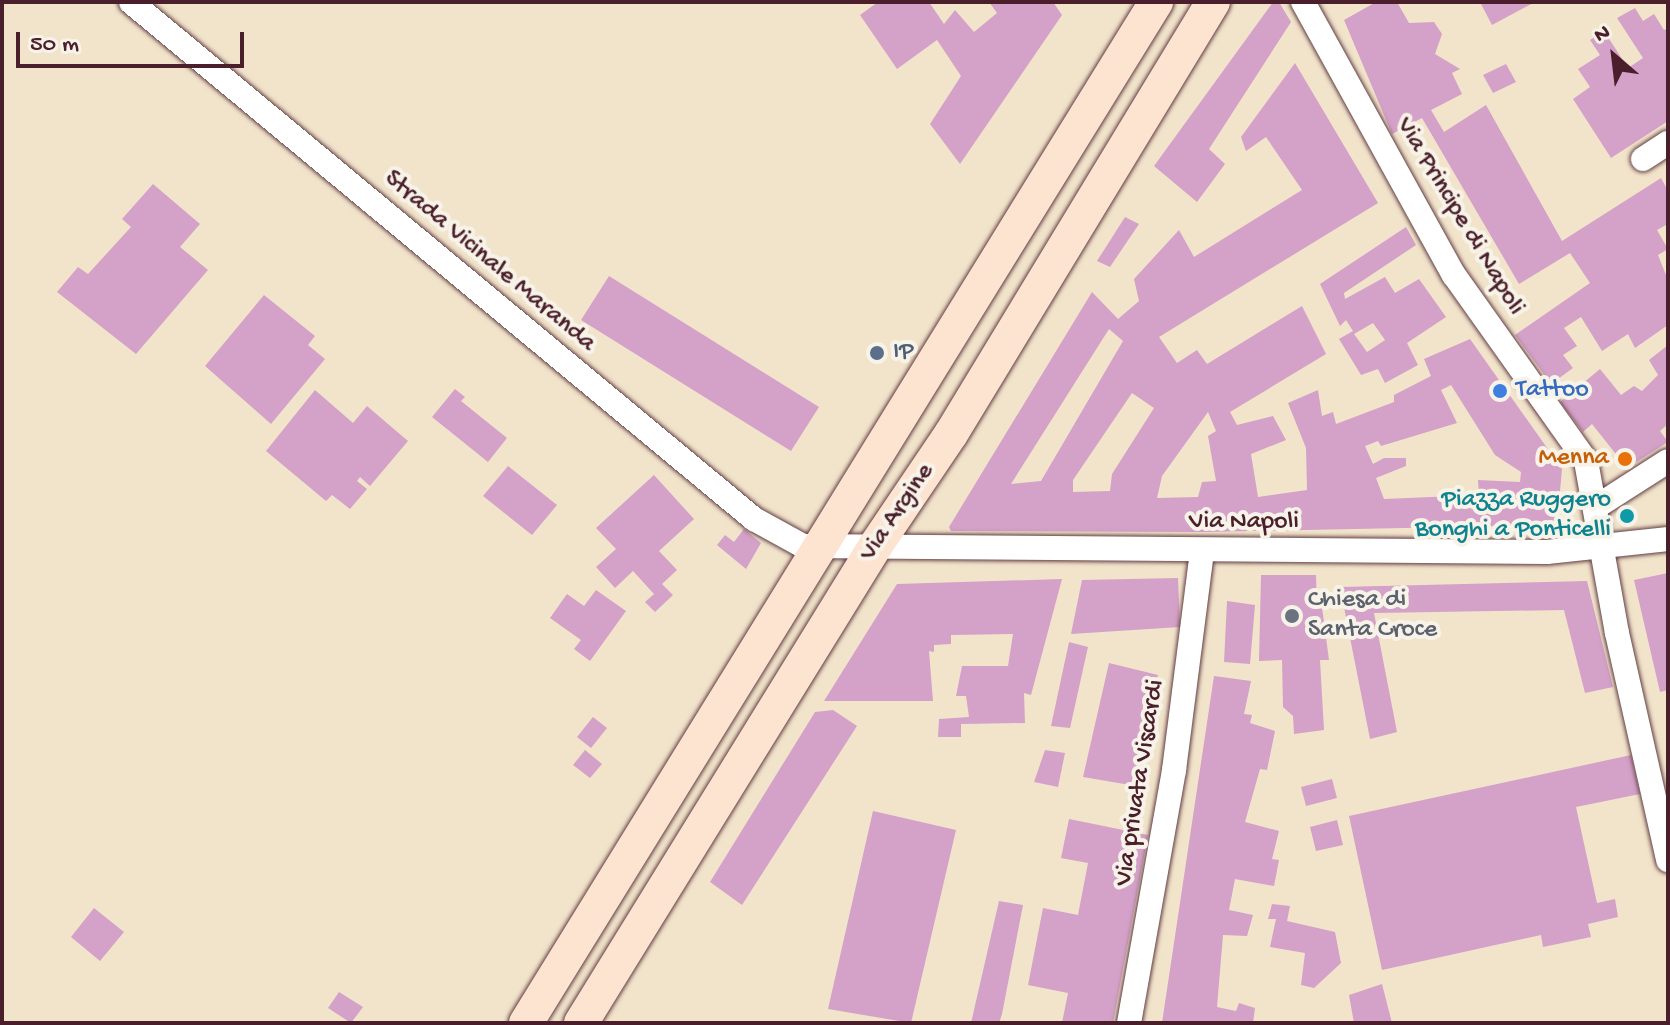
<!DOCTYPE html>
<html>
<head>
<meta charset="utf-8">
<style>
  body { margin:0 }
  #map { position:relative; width:1670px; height:1025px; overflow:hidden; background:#f2e4cb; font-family:"Gochi Hand",sans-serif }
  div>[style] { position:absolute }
  .building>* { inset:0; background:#d4a1c8 }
  .roads { filter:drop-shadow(0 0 2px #633d43) drop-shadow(0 0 2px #633d43) }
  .street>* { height:24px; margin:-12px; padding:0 12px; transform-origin:12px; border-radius:12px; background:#fff }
  .secondary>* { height:34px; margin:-17px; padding:0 17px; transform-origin:17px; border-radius:17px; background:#fde4d1 }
  .dots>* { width:22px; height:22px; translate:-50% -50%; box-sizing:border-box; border:4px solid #f7f3e8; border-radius:50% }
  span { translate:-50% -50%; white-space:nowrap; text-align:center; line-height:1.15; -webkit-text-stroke:8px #f7f3e8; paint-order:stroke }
  .street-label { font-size:26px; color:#4a1f2b }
  .service-label { font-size:26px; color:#4e5e75 }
  .left { translate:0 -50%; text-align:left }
  .shop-label { font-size:26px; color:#366cbe }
  .food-label { font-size:26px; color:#c56008 }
  .right { translate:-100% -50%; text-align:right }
  .culture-label { font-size:26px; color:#0d838f }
  .worship-label { font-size:26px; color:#5b616d }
  .frame { position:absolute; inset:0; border:4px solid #4a1f2b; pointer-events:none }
  .north { position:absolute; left:1574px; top:16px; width:80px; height:80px; -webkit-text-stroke:6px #f7f3e8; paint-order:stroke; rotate:332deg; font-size:22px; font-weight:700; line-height:32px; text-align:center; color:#4a1f2b }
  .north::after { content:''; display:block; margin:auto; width:28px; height:36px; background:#4a1f2b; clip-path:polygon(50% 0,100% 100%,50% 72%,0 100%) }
  .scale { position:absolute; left:16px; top:32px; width:228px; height:36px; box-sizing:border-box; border:4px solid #4a1f2b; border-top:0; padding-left:10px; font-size:24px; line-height:28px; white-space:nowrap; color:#4a1f2b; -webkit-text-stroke:6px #f7f3e8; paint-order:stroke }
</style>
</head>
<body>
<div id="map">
  <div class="building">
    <i style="clip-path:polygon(878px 2px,929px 2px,944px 24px,955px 10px,974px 32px,997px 13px,989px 2px,1053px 2px,1062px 15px,960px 164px,930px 124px,961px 76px,937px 40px,897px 69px,860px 15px)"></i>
    <i style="clip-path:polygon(1273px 2px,1279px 2px,1291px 22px,1209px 149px,1225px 164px,1197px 202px,1154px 166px)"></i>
    <i style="clip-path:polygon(1376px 2px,1397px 2px,1409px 23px,1434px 22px,1442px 34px,1435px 54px,1460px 69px,1452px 73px,1462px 94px,1431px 110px,1444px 132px,1486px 105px,1562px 241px,1661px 178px,1668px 191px,1668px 224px,1657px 230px,1668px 249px,1658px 255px,1668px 280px,1668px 325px,1635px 348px,1628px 334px,1602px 351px,1581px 317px,1564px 328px,1577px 346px,1563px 355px,1573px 368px,1551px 384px,1515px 335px,1590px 283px,1570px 253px,1519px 284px,1422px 118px,1392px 134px,1344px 20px)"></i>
    <i style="clip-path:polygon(1480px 2px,1535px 2px,1492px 25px)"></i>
    <i style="clip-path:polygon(1635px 8px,1643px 21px,1654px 14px,1664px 30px,1668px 28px,1668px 121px,1611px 158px,1573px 99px,1590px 87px,1578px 69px,1600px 55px,1590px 40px,1604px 31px,1628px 68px,1643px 58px,1617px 18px)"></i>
    <i style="clip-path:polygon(evenodd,1295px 63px,1378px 203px,1159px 337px,1177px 363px,1197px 350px,1207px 364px,1302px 306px,1326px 354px,1230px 412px,1237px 425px,1273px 416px,1286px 440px,1251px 454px,1258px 497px,1307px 490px,1306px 448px,1288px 403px,1318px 390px,1322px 416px,1333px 412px,1336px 424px,1394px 402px,1394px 395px,1431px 376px,1424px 359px,1470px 339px,1562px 469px,1557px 525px,1202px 532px,951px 531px,949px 527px,1092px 292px,1118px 319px,1139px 301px,1134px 279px,1179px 230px,1194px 257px,1302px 190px,1266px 137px,1246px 151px,1241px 137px,1295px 63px,1109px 329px,1123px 341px,1041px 481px,1011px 484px,1109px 329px,1295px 63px,1451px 385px,1495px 455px,1521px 472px,1520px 482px,1478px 480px,1479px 495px,1384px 499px,1376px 478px,1406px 466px,1406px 458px,1384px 458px,1373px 464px,1365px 446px,1378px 441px,1381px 446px,1457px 423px,1441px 390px,1451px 385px,1295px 63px,1132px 393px,1154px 408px,1112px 474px,1110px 491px,1073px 492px,1073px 480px,1132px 393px,1295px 63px,1208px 412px,1216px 431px,1208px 436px,1216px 481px,1202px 482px,1198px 497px,1157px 498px,1162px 476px,1208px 412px)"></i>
    <i style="clip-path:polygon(1506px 64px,1516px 82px,1493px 93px,1483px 75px)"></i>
    <i style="clip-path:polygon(153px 184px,200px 224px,180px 247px,208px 270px,136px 354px,57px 292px,78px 267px,88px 274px,131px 227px,122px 219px)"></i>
    <i style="clip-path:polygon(1125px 217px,1139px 224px,1110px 267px,1097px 261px)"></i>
    <i style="clip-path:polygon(evenodd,1406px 227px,1416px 245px,1344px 293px,1345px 299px,1385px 277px,1395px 293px,1419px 279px,1446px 317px,1407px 343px,1418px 365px,1385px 383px,1378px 369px,1361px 375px,1339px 339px,1353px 331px,1346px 320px,1340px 326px,1320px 284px,1406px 227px,1373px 323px,1385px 340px,1367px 352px,1354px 334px,1373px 323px)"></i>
    <i style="clip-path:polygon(609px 276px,819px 407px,791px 451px,581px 320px)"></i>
    <i style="clip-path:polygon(264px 295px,315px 336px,308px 345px,325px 359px,271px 424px,205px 366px)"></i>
    <i style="clip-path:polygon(1668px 345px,1668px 424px,1660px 431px,1668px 442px,1627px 468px,1592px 424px,1583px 432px,1560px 402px,1600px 369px,1621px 395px,1634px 386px,1642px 391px,1658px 375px,1649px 360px)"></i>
    <i style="clip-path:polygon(455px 389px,465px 397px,461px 401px,507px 438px,488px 462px,432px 417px)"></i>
    <i style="clip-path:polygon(315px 390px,353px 423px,367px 406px,408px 441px,370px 486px,360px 477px,357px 481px,367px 489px,350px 509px,332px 495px,326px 501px,266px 451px)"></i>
    <i style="clip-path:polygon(508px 466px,557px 505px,532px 535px,483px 496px)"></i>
    <i style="clip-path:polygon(654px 475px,694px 519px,659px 551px,677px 570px,662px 584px,673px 595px,655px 612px,645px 602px,654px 594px,633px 571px,615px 588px,596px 567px,616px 549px,596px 528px)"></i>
    <i style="clip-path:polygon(744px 529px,761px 543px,746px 569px,717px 545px,725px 535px,734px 542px)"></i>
    <i style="clip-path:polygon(1668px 573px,1668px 690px,1660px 692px,1634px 580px)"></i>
    <i style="clip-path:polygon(1261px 575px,1316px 575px,1317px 607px,1322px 607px,1329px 660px,1320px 660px,1324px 730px,1294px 734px,1293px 716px,1283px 707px,1282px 660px,1259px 661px)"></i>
    <i style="clip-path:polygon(1178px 578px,1180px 627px,1071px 634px,1082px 580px)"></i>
    <i style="clip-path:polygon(1062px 579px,1031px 695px,1024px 693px,1025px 723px,961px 724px,961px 737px,938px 737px,939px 719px,969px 717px,966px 696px,956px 696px,962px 666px,1008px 666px,1013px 634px,951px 635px,951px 644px,934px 645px,934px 652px,929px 651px,933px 701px,824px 701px,897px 584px)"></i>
    <i style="clip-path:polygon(1587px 581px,1613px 687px,1585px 693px,1564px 610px,1374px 613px,1397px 732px,1370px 739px,1340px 587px)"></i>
    <i style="clip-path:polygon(596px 590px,626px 611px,590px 661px,574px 649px,581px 640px,550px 618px,567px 594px,584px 606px)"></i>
    <i style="clip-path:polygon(1227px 601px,1255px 605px,1250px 664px,1224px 662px)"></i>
    <i style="clip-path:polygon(1069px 642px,1088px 647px,1070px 728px,1051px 726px)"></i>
    <i style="clip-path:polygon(1109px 663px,1158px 675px,1136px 786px,1083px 777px)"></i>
    <i style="clip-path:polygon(1214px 676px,1251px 681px,1244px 714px,1252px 715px,1250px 723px,1275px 731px,1267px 770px,1260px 769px,1245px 822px,1279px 831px,1272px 859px,1279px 860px,1274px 886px,1235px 879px,1229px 910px,1253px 915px,1247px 936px,1223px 935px,1217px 1007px,1236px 1011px,1239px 1003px,1255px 1008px,1253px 1023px,1162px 1023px)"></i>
    <i style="clip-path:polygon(833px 710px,857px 726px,742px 905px,710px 882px,815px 712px)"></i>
    <i style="clip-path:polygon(593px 717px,607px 728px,591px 748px,577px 737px)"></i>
    <i style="clip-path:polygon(585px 750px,602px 764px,590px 778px,573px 765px)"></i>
    <i style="clip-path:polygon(1045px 750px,1065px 753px,1058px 787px,1034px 782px)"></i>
    <i style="clip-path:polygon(1631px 755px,1640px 794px,1576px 807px,1597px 903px,1615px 899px,1618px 917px,1588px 924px,1591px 937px,1543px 947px,1541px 935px,1382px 970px,1349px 816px)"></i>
    <i style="clip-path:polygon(1332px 779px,1337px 798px,1306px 806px,1301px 787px)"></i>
    <i style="clip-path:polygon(873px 811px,956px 830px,911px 1023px,828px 1009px)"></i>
    <i style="clip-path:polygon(1069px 819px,1148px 835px,1113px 1023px,1062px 1023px,1068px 993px,1028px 985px,1043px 908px,1078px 915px,1088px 863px,1061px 858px)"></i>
    <i style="clip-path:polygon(1337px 820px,1343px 845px,1316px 851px,1310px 827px)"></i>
    <i style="clip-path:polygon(999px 901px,1023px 905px,1002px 1014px,999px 1023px,971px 1023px)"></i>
    <i style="clip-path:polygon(1272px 904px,1290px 906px,1287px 921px,1335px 932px,1341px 963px,1314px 988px,1301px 985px,1305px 953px,1270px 947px,1276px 919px,1268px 919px)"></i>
    <i style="clip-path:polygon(94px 908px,124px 932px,100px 961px,71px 937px)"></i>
    <i style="clip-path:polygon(1382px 984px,1392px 1023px,1354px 1023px,1349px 995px)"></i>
    <i style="clip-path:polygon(339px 992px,363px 1007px,351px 1023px,328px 1008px)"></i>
  </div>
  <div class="roads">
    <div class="street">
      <i style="left:131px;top:2px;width:810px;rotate:39.69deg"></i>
      <i style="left:754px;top:519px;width:56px;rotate:28.9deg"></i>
      <i style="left:803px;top:546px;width:744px;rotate:0.46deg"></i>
      <i style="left:1547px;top:552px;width:122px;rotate:-6.1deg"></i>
      <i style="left:1303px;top:2px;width:312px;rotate:61.1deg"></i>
      <i style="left:1454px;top:275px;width:228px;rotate:54.6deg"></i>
      <i style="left:1586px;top:461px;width:175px;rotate:79.8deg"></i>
      <i style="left:1617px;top:633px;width:233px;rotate:77.3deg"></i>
      <i style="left:1643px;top:159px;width:30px;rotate:-33deg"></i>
      <i style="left:1596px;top:507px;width:85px;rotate:-32.6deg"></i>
      <i style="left:1129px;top:1023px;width:257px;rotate:-79.9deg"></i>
      <i style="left:1174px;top:770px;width:221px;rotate:-82.7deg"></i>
    </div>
    <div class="secondary">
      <i style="left:526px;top:1023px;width:1200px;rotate:-58.32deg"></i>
      <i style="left:581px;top:1023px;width:562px;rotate:-58.32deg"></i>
      <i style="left:876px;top:545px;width:134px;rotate:-56deg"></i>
      <i style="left:951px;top:434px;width:505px;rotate:-58.76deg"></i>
    </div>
  </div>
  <div class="dots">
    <i style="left:877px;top:353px;background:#5c6f8a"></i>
    <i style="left:1500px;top:391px;background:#3f7fe0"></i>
    <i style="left:1625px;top:459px;background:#e8710a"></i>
    <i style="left:1627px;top:516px;background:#0f9aa8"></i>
    <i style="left:1292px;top:616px;background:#6b7280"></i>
  </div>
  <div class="street-label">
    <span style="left:1459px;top:217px;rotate:59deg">Via Principe di Napoli</span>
    <span style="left:489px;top:262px;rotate:40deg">Strada Vicinale Maranda</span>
    <span style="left:898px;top:513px;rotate:-56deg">Via Argine</span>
    <span style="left:1244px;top:523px">Via Napoli</span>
    <span style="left:1141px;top:783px;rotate:-81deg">Via privata Viscardi</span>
  </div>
  <div class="service-label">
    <span class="left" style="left:893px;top:353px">IP</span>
  </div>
  <div class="shop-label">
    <span class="left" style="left:1516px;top:391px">Tattoo</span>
  </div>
  <div class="food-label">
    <span class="right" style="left:1609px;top:459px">Menna</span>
  </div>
  <div class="culture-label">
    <span class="right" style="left:1611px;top:516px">Piazza Ruggero<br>Bonghi a Ponticelli</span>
  </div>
  <div class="worship-label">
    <span class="left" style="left:1308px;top:616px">Chiesa di<br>Santa Croce</span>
  </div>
  <div class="frame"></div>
  <div class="north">N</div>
  <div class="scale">50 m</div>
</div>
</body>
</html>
